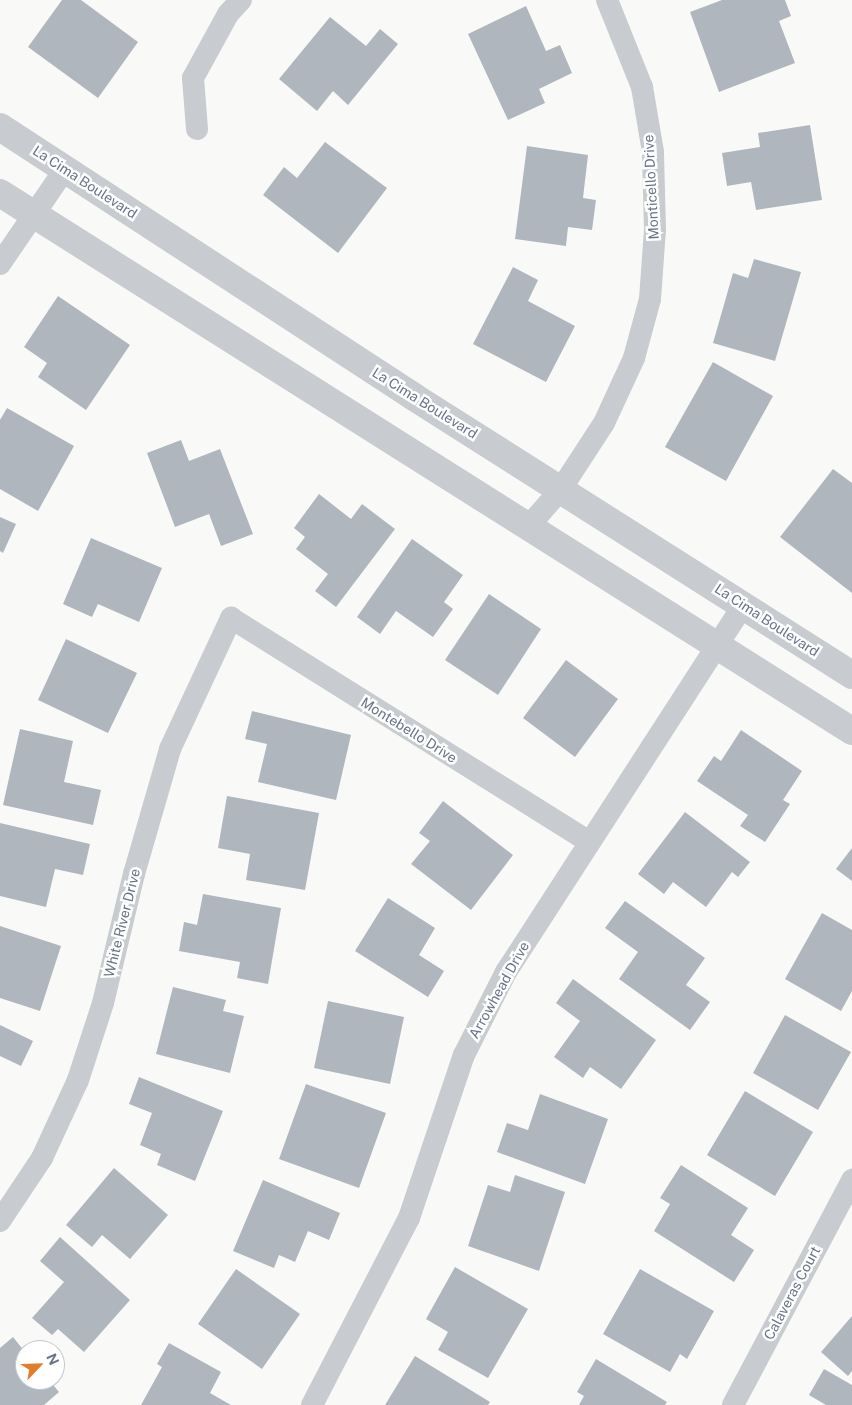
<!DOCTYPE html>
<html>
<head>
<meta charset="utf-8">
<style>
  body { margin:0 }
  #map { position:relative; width:852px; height:1405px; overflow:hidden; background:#f9faf8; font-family:"Public Sans",sans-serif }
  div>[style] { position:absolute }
  .building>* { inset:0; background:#b0b6be }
  .minor>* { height:22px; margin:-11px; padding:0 11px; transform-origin:11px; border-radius:11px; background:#c8cbcf }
  .tertiary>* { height:28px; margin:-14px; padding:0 14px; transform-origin:14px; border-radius:14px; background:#c8cbcf }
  span { translate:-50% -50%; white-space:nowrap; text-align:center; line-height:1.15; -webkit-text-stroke:5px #fff; paint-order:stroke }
  .street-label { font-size:14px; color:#697489 }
  .north { position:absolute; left:15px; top:1340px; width:50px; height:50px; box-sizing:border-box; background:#fff; border:1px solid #c3c7d0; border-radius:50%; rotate:66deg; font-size:14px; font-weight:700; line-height:20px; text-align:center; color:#697489 }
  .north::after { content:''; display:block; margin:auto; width:18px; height:22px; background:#e47b2d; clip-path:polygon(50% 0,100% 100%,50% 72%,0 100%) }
</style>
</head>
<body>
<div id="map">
  <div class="building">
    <i style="clip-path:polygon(62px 0,81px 0,138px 42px,98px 98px,28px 47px)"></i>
    <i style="clip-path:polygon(722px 0,785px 0,791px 16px,779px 21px,795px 63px,719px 92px,690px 12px)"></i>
    <i style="clip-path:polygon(526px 6px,546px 51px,560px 45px,572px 73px,539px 89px,545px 103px,508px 120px,468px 34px)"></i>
    <i style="clip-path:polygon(330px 17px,366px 46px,380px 29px,398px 44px,348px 105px,333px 91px,317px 111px,279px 79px)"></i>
    <i style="clip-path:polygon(810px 125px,822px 200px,756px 210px,751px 182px,727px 186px,722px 153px,760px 147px,758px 133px)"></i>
    <i style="clip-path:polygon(325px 142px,387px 188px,338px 253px,263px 195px,284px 167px,297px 178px)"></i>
    <i style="clip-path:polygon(527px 146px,588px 155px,583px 198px,596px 200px,592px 230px,568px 227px,566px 246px,515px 239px)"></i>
    <i style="clip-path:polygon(754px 259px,801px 272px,775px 361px,713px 343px,733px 273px,748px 278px)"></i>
    <i style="clip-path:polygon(513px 267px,538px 280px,528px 301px,575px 326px,546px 382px,473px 344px)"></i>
    <i style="clip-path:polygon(58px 296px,130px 345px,86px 410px,38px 377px,47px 363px,24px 347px)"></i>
    <i style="clip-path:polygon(713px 362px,773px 396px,726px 481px,665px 447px)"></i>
    <i style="clip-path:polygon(7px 408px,74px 446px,38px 511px,0 489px,0 420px)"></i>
    <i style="clip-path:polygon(181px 440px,189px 461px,220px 449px,253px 534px,221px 546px,209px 514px,175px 527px,147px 453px)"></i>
    <i style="clip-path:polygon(833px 469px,852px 483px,852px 593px,780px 537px)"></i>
    <i style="clip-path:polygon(319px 494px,351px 519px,362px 504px,395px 529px,336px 607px,315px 591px,328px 574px,296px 549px,305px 537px,294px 528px)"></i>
    <i style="clip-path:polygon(0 517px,16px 524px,3px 553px,0 551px)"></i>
    <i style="clip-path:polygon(91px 538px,162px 568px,139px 622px,98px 604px,92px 617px,63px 604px)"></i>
    <i style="clip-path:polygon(412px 539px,463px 575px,444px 602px,453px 609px,433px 637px,396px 611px,380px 634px,357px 617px)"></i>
    <i style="clip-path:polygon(489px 594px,541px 629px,498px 695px,445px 660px)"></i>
    <i style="clip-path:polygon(66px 639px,137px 673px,108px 733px,38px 700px)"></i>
    <i style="clip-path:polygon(566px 660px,618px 699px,575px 757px,523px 718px)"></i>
    <i style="clip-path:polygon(252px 711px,351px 735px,336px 800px,258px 782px,267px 744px,245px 739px)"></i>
    <i style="clip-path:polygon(20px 729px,73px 741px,64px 782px,101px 790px,93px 825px,3px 805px)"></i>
    <i style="clip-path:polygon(741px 730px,802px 771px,783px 800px,790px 804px,765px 842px,740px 826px,748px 815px,697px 781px,714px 756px,721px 761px)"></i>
    <i style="clip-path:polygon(227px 796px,319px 813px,305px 890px,246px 880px,250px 854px,218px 848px)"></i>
    <i style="clip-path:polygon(443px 801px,513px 855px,471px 910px,411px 864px,430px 841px,419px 833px)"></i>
    <i style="clip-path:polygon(685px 812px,750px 862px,738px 877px,732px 872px,706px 907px,673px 882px,664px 894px,638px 874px)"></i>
    <i style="clip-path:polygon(0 823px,90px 844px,83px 875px,55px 869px,46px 907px,0 896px)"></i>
    <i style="clip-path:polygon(852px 848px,852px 881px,836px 869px)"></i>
    <i style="clip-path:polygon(203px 894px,281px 908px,268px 984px,237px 978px,240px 962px,179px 951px,184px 922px,197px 925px)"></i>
    <i style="clip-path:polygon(388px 898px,435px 928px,419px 955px,444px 971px,428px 997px,355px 951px)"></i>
    <i style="clip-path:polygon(625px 901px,705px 958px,686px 985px,710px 1002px,690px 1030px,619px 979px,638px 952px,605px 928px)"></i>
    <i style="clip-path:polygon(822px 913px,852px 930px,852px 991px,841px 1011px,785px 979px)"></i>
    <i style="clip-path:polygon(0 926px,61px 946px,40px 1011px,0 998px)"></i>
    <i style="clip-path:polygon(573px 979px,656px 1040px,621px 1089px,590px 1067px,583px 1078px,554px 1057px,580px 1021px,556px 1003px)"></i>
    <i style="clip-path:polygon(173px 987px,226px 1000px,223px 1011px,244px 1016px,230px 1073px,156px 1054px)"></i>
    <i style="clip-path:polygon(328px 1001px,404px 1017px,390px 1084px,314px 1068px)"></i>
    <i style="clip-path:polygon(785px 1015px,851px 1052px,818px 1110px,753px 1073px)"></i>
    <i style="clip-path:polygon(0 1025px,33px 1041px,21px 1066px,0 1056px)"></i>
    <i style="clip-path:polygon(139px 1077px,223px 1111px,195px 1181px,157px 1165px,161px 1154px,140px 1145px,152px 1113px,129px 1104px)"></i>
    <i style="clip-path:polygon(306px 1084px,386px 1113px,359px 1188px,279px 1159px)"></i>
    <i style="clip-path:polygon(745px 1091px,813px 1132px,775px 1196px,707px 1155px)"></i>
    <i style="clip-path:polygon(540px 1094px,608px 1119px,585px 1184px,497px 1152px,507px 1123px,528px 1130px)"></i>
    <i style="clip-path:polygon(681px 1165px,748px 1208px,731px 1235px,754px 1250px,734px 1282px,654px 1231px,670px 1204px,660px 1198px)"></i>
    <i style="clip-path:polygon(114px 1168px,168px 1215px,130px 1259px,102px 1235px,92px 1247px,66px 1225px)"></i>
    <i style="clip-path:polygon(515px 1175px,565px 1192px,539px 1271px,468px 1246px,488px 1185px,510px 1192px)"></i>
    <i style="clip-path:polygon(263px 1180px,340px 1213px,329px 1240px,308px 1231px,295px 1262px,279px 1255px,274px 1268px,233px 1251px)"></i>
    <i style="clip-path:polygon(60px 1237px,130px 1300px,84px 1352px,58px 1329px,52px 1335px,32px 1318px,64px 1282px,40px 1261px)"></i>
    <i style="clip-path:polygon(455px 1267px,528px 1309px,488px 1378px,438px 1350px,448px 1332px,426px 1319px)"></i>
    <i style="clip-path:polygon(236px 1269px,300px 1314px,262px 1369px,198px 1324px)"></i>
    <i style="clip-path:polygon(640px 1269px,714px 1311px,687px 1359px,680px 1354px,670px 1372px,603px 1334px)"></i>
    <i style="clip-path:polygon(852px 1316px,852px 1371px,848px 1376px,821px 1352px)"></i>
    <i style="clip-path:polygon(13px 1337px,25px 1352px,25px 1380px,49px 1380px,59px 1392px,44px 1405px,0 1405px,0 1348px)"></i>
    <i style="clip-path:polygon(169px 1343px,221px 1372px,210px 1393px,231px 1405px,141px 1405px,162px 1367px,157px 1364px)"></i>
    <i style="clip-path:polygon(415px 1356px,490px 1402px,488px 1405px,385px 1405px)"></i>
    <i style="clip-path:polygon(596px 1359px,667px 1402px,665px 1405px,579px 1405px,584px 1396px,577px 1392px)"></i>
    <i style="clip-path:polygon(824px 1369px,852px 1385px,852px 1405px,826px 1405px,809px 1395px)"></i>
  </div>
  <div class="minor">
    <i style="left:197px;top:129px;width:51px;rotate:-94.5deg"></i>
    <i style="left:193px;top:78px;width:73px;rotate:-61.3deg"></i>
    <i style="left:228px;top:14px;width:19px;rotate:-47deg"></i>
    <i style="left:0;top:264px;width:115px;rotate:-55.6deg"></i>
    <i style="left:528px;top:527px;width:50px;rotate:-49deg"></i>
    <i style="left:561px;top:489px;width:79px;rotate:-56.9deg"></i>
    <i style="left:604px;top:423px;width:72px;rotate:-65.2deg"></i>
    <i style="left:634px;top:358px;width:61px;rotate:-74.8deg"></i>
    <i style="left:650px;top:299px;width:69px;rotate:-85.9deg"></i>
    <i style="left:655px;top:230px;width:78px;rotate:-91.5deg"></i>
    <i style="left:653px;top:152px;width:66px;rotate:-99.6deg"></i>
    <i style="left:642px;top:87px;width:94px;rotate:-111.9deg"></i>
    <i style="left:0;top:1221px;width:76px;rotate:-56.3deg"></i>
    <i style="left:42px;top:1158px;width:86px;rotate:-65.2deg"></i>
    <i style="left:78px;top:1080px;width:81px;rotate:-72deg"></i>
    <i style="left:103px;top:1003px;width:133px;rotate:-76.5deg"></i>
    <i style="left:134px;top:874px;width:130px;rotate:-73.9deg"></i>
    <i style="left:170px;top:749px;width:145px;rotate:-65deg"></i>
    <i style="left:231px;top:618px;width:421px;rotate:32deg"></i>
    <i style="left:312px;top:1405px;width:211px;rotate:-62.6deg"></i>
    <i style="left:409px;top:1218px;width:172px;rotate:-71.4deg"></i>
    <i style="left:464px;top:1055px;width:93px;rotate:-63.2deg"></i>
    <i style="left:506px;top:972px;width:437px;rotate:-57.1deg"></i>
    <i style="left:733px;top:1405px;width:255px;rotate:-62.1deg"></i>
  </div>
  <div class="tertiary">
    <i style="left:0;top:127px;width:494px;rotate:33.1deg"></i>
    <i style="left:414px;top:397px;width:519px;rotate:32.4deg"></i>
    <i style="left:0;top:193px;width:1008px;rotate:32.27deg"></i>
  </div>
  <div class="street-label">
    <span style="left:85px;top:182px;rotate:33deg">La Cima Boulevard</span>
    <span style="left:651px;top:187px;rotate:-93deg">Monticello Drive</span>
    <span style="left:425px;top:403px;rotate:32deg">La Cima Boulevard</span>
    <span style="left:767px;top:620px;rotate:33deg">La Cima Boulevard</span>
    <span style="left:409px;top:730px;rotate:32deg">Montebello Drive</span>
    <span style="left:122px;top:923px;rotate:-76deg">White River Drive</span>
    <span style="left:499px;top:990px;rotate:-61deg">Arrowhead Drive</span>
    <span style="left:792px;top:1293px;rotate:-62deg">Calaveras Court</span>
  </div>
  <div class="north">N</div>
</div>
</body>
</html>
